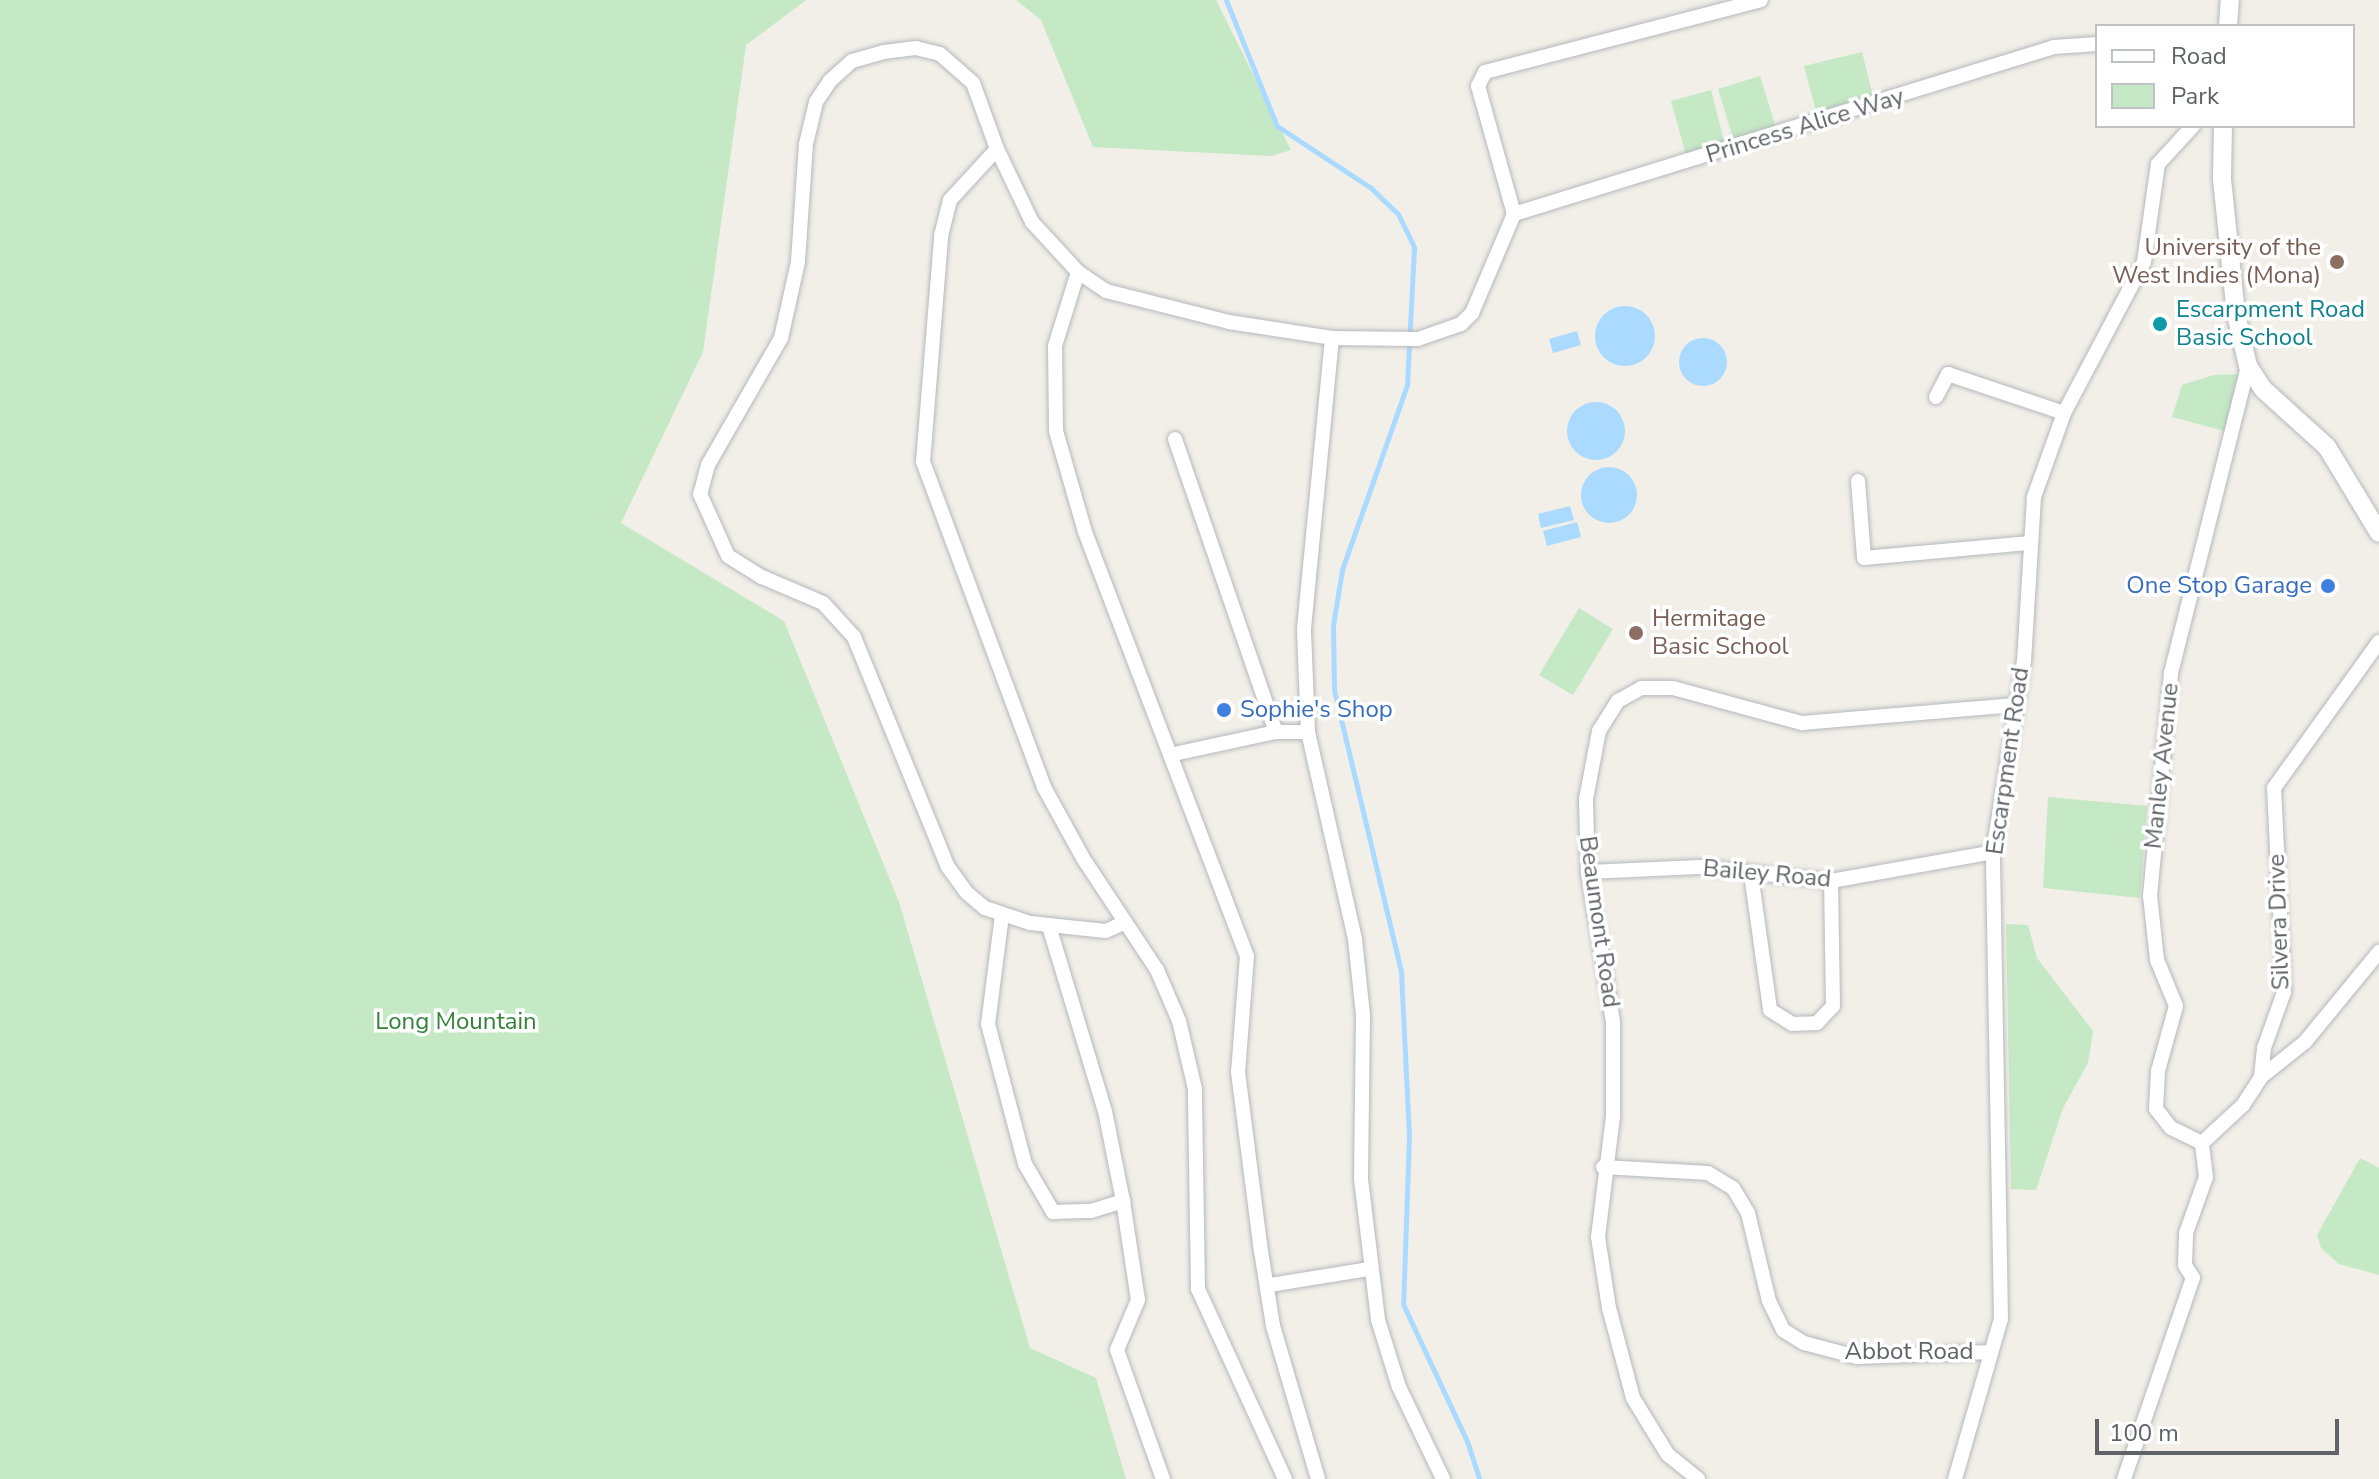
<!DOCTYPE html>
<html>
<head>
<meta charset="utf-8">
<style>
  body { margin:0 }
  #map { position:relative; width:2379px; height:1479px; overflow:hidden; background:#f1efe8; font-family:"Nunito Sans",sans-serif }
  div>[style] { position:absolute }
  .green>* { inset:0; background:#c5e8c5 }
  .water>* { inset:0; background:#aadaff }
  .round { border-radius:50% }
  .stream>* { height:5px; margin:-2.5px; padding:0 2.5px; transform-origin:2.5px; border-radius:2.5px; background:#aadaff }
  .roads { filter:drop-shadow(0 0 2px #b5b8bc) drop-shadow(0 0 2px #b5b8bc) }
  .minor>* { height:14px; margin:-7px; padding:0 7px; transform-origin:7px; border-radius:7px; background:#fff }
  .tertiary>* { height:18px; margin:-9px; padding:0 9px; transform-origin:9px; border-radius:9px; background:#fff }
  .dots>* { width:22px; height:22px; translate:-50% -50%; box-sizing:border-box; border:4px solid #fff; border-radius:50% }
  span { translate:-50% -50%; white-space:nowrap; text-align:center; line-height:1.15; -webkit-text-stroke:7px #fff; paint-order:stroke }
  .street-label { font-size:24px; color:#5f6368 }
  .education-label { font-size:24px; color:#785e54 }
  .right { translate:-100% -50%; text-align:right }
  .left { translate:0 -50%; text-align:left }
  .culture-label { font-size:24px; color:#0d838f }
  .shop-label { font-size:24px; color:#366cbe }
  .park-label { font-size:24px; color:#348238 }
  .legend { position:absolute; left:2095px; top:24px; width:260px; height:104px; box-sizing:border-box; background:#fff; border:2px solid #bfc1c3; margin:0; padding:10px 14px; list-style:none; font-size:24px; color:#5f6368 }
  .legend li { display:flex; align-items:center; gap:16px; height:40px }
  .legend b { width:40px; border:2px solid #bfc1c3 }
  .scale { position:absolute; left:2095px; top:1419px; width:244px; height:36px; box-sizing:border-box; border:4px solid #5f6368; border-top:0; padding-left:10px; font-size:24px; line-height:28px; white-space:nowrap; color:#5f6368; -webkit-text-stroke:6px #fff; paint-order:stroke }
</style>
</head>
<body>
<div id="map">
  <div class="green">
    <i style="clip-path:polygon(0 0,806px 0,746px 45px,703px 352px,621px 523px,784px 621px,899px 902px,1030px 1348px,1096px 1378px,1126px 1479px,0 1479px)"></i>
    <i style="clip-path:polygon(1016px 0,1216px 0,1291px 150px,1271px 156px,1093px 147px,1041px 20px)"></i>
    <i style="clip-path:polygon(1862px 52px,1874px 100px,1817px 115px,1804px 66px)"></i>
    <i style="clip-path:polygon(1760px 76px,1776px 128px,1734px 141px,1718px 89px)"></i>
    <i style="clip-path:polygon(1711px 90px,1725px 145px,1686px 155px,1671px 101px)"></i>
    <i style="clip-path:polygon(2242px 374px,2232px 433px,2172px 417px,2182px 385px,2214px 375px)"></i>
    <i style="clip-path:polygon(1579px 608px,1613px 629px,1573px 695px,1539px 675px)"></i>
    <i style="clip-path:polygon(2048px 797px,2147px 806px,2140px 898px,2043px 888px)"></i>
    <i style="clip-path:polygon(2006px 924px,2028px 925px,2037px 958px,2093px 1031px,2088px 1063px,2063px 1108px,2036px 1190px,2011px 1189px)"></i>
    <i style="clip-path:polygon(2360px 1158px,2379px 1168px,2379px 1275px,2339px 1264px,2321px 1248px,2317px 1235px)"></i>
  </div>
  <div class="water">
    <i class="round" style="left:1595px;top:306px;width:60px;height:60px"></i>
    <i style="clip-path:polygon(1577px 331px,1581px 345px,1553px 353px,1549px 339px)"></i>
    <i class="round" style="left:1679px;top:338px;width:48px;height:48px"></i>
    <i class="round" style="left:1567px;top:402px;width:58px;height:58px"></i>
    <i class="round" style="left:1581px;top:467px;width:56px;height:56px"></i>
    <i style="clip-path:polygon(1570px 506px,1574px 520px,1541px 528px,1538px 514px)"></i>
    <i style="clip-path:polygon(1577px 522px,1581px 537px,1547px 546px,1543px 531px)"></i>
  </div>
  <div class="stream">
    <i style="left:1226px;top:0;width:136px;rotate:68deg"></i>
    <i style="left:1277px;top:126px;width:113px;rotate:33.4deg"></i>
    <i style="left:1371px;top:188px;width:37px;rotate:44deg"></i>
    <i style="left:1398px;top:214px;width:37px;rotate:64deg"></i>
    <i style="left:1414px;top:247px;width:138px;rotate:92.9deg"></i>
    <i style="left:1407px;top:385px;width:196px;rotate:109.4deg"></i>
    <i style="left:1342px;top:570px;width:56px;rotate:99.3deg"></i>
    <i style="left:1333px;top:625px;width:65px;rotate:89.1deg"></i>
    <i style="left:1334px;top:690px;width:290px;rotate:76.6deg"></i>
    <i style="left:1401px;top:972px;width:164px;rotate:87.2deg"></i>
    <i style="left:1409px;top:1136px;width:168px;rotate:92deg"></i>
    <i style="left:1403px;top:1304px;width:151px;rotate:65deg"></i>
    <i style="left:1467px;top:1441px;width:40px;rotate:72deg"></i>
  </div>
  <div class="roads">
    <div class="minor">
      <i style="left:997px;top:149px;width:70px;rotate:-110deg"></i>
      <i style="left:973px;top:83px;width:44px;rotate:-138.7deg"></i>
      <i style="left:940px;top:54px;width:25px;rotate:-166deg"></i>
      <i style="left:916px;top:48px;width:32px;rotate:173deg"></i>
      <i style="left:884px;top:52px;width:33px;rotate:164deg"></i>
      <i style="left:852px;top:61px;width:30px;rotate:138deg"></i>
      <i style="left:830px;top:81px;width:25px;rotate:124deg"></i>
      <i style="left:816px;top:102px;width:43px;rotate:103.4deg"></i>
      <i style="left:806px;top:144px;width:118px;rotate:93.9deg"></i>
      <i style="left:798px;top:262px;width:78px;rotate:102.6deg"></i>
      <i style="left:781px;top:338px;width:146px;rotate:119.9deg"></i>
      <i style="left:708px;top:465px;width:30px;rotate:105deg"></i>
      <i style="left:700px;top:494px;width:68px;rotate:65.7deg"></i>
      <i style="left:728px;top:556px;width:40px;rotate:32deg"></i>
      <i style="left:762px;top:577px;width:66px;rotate:23.1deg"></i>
      <i style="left:823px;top:603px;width:46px;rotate:47.6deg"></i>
      <i style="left:854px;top:637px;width:248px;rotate:67.8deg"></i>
      <i style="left:948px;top:867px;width:32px;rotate:54deg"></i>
      <i style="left:967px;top:893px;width:23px;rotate:40deg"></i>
      <i style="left:985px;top:908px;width:47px;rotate:18.4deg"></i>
      <i style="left:1030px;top:923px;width:76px;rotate:6deg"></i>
      <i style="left:1106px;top:931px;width:21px;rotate:-25deg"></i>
      <i style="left:1514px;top:214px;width:565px;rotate:-17.18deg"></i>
      <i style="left:2054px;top:47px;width:43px;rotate:-4deg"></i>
      <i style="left:1514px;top:214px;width:133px;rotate:-105.7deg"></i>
      <i style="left:1478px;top:86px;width:16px;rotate:-63deg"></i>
      <i style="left:1485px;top:72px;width:285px;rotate:-14.6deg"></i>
      <i style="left:1078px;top:272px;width:77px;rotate:107.3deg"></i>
      <i style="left:1055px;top:346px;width:85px;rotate:89.3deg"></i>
      <i style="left:1056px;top:431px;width:105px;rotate:74deg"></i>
      <i style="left:1085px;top:532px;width:454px;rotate:69.1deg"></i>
      <i style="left:1247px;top:956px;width:116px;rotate:94.4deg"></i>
      <i style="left:1238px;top:1072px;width:180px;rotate:82.7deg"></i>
      <i style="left:1261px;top:1251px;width:76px;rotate:80.9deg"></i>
      <i style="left:1273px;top:1326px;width:159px;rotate:73.6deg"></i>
      <i style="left:1332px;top:338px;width:294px;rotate:95.5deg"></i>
      <i style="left:1304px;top:631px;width:101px;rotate:87.7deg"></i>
      <i style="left:1308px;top:732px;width:212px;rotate:77.2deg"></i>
      <i style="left:1355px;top:939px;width:76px;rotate:84deg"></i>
      <i style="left:1363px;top:1015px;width:164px;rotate:90.7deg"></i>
      <i style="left:1361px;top:1179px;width:142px;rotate:83.1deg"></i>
      <i style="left:1378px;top:1320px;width:70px;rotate:72.6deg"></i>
      <i style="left:1399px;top:1387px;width:102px;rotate:64.4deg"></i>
      <i style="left:1936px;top:397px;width:26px;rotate:-62deg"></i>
      <i style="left:1948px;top:374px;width:122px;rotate:18.6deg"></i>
      <i style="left:1175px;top:439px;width:310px;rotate:71deg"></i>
      <i style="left:1858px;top:481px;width:77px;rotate:85.5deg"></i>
      <i style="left:1864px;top:558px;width:167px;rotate:-5.2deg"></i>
      <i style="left:1174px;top:754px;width:104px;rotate:-12.2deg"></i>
      <i style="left:1276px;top:732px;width:32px"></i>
      <i style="left:1588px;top:872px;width:111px;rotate:-2.6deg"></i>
      <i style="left:1699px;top:867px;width:133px;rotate:6.1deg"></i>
      <i style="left:1831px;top:881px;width:165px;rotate:-10.1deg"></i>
      <i style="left:1751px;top:874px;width:137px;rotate:82deg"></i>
      <i style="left:1770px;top:1010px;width:26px;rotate:32deg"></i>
      <i style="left:1792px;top:1024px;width:25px;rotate:-2deg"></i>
      <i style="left:1817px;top:1023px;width:23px;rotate:-47deg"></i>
      <i style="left:1833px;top:1006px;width:125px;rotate:-90.9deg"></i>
      <i style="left:1002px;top:915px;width:110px;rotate:97.3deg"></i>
      <i style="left:988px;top:1024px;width:145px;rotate:75.2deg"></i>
      <i style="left:1025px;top:1164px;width:56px;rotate:59.7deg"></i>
      <i style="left:1053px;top:1212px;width:38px;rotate:-2deg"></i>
      <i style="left:1091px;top:1211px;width:34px;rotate:-17deg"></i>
      <i style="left:1049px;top:926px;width:193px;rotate:73.2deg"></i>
      <i style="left:1105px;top:1111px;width:92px;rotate:78.7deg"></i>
      <i style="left:1123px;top:1201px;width:100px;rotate:81.4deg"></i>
      <i style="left:1138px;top:1300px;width:54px;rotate:112.8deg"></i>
      <i style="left:1117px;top:1350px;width:137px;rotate:70.4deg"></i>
      <i style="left:2261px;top:1077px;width:56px;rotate:-38.5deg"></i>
      <i style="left:2305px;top:1042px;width:117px;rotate:-50.6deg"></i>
      <i style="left:2202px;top:1143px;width:34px;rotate:-154deg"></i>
      <i style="left:2171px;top:1128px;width:24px;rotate:-128deg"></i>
      <i style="left:2156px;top:1109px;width:38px;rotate:-87deg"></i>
      <i style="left:2158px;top:1071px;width:67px;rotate:-74.5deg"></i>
      <i style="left:2176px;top:1006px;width:50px;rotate:-112.4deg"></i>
      <i style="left:2157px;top:960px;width:64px;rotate:-96.2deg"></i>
      <i style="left:2150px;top:896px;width:224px;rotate:-84.6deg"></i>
      <i style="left:2171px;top:673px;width:317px;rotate:-75.9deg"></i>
      <i style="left:1603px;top:1167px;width:105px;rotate:3.3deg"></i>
      <i style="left:1708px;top:1173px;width:29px;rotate:31deg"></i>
      <i style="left:1733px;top:1188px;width:29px;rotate:59deg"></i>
      <i style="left:1748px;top:1213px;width:90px;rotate:76.6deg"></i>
      <i style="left:1769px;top:1301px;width:32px;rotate:64deg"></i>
      <i style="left:1783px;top:1330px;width:25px;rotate:32deg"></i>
      <i style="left:1804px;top:1343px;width:55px;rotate:14.8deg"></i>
      <i style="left:1857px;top:1357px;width:134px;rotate:-2.1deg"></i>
      <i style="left:1270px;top:1285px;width:100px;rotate:-9.2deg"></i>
      <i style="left:1285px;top:1479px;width:209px;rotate:-114.6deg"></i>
      <i style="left:1198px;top:1289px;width:200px;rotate:-90.9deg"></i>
      <i style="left:1195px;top:1089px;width:70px;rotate:-103.2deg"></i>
      <i style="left:1179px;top:1021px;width:56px;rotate:-113.3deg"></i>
      <i style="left:1157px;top:970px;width:134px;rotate:-123.5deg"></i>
      <i style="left:1083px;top:858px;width:81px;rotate:-118.8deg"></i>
      <i style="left:1044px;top:787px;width:347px;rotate:-110.4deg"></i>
      <i style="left:923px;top:462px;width:227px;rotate:-85.4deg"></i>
      <i style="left:941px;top:236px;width:37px;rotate:-76deg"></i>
      <i style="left:950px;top:200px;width:69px;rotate:-47.3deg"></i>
      <i style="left:997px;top:149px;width:81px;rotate:64.4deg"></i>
      <i style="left:1032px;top:222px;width:68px;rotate:47.4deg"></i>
      <i style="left:1078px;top:272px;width:34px;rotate:34deg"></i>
      <i style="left:1106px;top:291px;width:127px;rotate:14.1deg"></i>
      <i style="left:1229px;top:322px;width:104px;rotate:8.8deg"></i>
      <i style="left:1332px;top:338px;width:86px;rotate:0.7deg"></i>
      <i style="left:1418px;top:339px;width:46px;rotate:-19.2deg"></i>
      <i style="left:1461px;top:324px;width:16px;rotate:-45deg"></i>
      <i style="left:1472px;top:313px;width:108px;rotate:-67deg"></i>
      <i style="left:1698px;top:1479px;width:38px;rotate:-141deg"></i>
      <i style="left:1668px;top:1455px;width:67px;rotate:-121.6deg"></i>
      <i style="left:1633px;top:1398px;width:93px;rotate:-104.9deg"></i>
      <i style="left:1609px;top:1308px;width:72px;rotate:-98.8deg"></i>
      <i style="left:1598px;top:1237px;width:121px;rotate:-82.9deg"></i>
      <i style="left:1613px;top:1117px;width:95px;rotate:-90deg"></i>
      <i style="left:1613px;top:1022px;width:152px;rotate:-99.5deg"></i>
      <i style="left:1588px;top:872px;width:73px;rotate:-91.6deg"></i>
      <i style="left:1586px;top:799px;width:69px;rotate:-79.2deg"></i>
      <i style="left:1599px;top:731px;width:36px;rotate:-58deg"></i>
      <i style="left:1618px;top:701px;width:26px;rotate:-29deg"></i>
      <i style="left:1641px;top:688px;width:32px"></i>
      <i style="left:1673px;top:688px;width:134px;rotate:15.2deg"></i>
      <i style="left:1802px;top:723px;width:214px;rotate:-4.8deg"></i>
      <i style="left:1955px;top:1479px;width:166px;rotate:-74deg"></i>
      <i style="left:2001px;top:1319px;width:467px;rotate:-91deg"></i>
      <i style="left:1993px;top:852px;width:193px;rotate:-80.8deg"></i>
      <i style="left:2024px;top:661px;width:164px;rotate:-86.5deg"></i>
      <i style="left:2034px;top:497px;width:89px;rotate:-70.3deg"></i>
      <i style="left:2064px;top:413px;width:171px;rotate:-62.1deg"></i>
      <i style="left:2144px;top:262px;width:99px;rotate:-81.9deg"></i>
      <i style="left:2158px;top:164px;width:52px;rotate:-47.4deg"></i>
      <i style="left:2124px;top:1479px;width:213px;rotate:-71.1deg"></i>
      <i style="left:2193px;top:1278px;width:15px;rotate:-122deg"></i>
      <i style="left:2185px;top:1265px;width:32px;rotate:-88deg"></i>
      <i style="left:2186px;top:1233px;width:59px;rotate:-70.3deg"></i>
      <i style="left:2206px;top:1177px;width:34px;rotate:-97deg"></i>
      <i style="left:2202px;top:1143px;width:56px;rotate:-42.8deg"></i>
      <i style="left:2243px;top:1105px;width:33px;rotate:-57deg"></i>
      <i style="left:2261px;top:1077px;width:29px;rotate:-84deg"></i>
      <i style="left:2264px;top:1048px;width:59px;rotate:-70.3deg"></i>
      <i style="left:2284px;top:992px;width:204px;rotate:-92.8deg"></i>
      <i style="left:2274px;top:788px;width:180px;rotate:-54.3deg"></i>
    </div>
    <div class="tertiary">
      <i style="left:2228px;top:26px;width:26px;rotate:-86deg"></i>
      <i style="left:2223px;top:126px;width:53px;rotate:91.1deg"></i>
      <i style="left:2222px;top:179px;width:136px;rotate:84.1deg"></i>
      <i style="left:2236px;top:314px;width:53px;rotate:77deg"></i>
      <i style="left:2248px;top:366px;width:27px;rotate:57deg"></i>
      <i style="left:2263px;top:389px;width:86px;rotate:42.2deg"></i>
      <i style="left:2327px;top:447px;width:100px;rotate:58.8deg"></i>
    </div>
  </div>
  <div class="dots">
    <i style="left:2337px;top:262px;background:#8d6e63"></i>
    <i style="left:2160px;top:324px;background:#0f9aa8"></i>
    <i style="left:2328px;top:586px;background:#3f7fe0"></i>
    <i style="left:1636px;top:633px;background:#8d6e63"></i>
    <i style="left:1224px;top:710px;background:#3f7fe0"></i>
  </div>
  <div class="street-label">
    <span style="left:1805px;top:126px;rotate:-17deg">Princess Alice Way</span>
    <span style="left:2008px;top:761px;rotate:-82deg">Escarpment Road</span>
    <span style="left:2162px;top:766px;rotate:-84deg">Manley Avenue</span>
    <span style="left:1767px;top:874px;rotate:5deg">Bailey Road</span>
    <span style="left:1599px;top:922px;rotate:82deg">Beaumont Road</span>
    <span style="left:2279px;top:922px;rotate:-92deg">Silvera Drive</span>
    <span style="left:1909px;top:1352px">Abbot Road</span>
  </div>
  <div class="education-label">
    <span class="right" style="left:2321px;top:262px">University of the<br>West Indies (Mona)</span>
    <span class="left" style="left:1652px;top:633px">Hermitage<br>Basic School</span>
  </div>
  <div class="culture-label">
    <span class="left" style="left:2176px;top:324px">Escarpment Road<br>Basic School</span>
  </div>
  <div class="shop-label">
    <span class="right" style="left:2312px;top:586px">One Stop Garage</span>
    <span class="left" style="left:1240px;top:710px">Sophie's Shop</span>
  </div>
  <div class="park-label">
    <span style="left:456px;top:1022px">Long Mountain</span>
  </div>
  <ul class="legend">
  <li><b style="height:10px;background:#fff"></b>Road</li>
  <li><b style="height:22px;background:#c5e8c5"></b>Park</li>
  </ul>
  <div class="scale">100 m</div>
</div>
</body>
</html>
